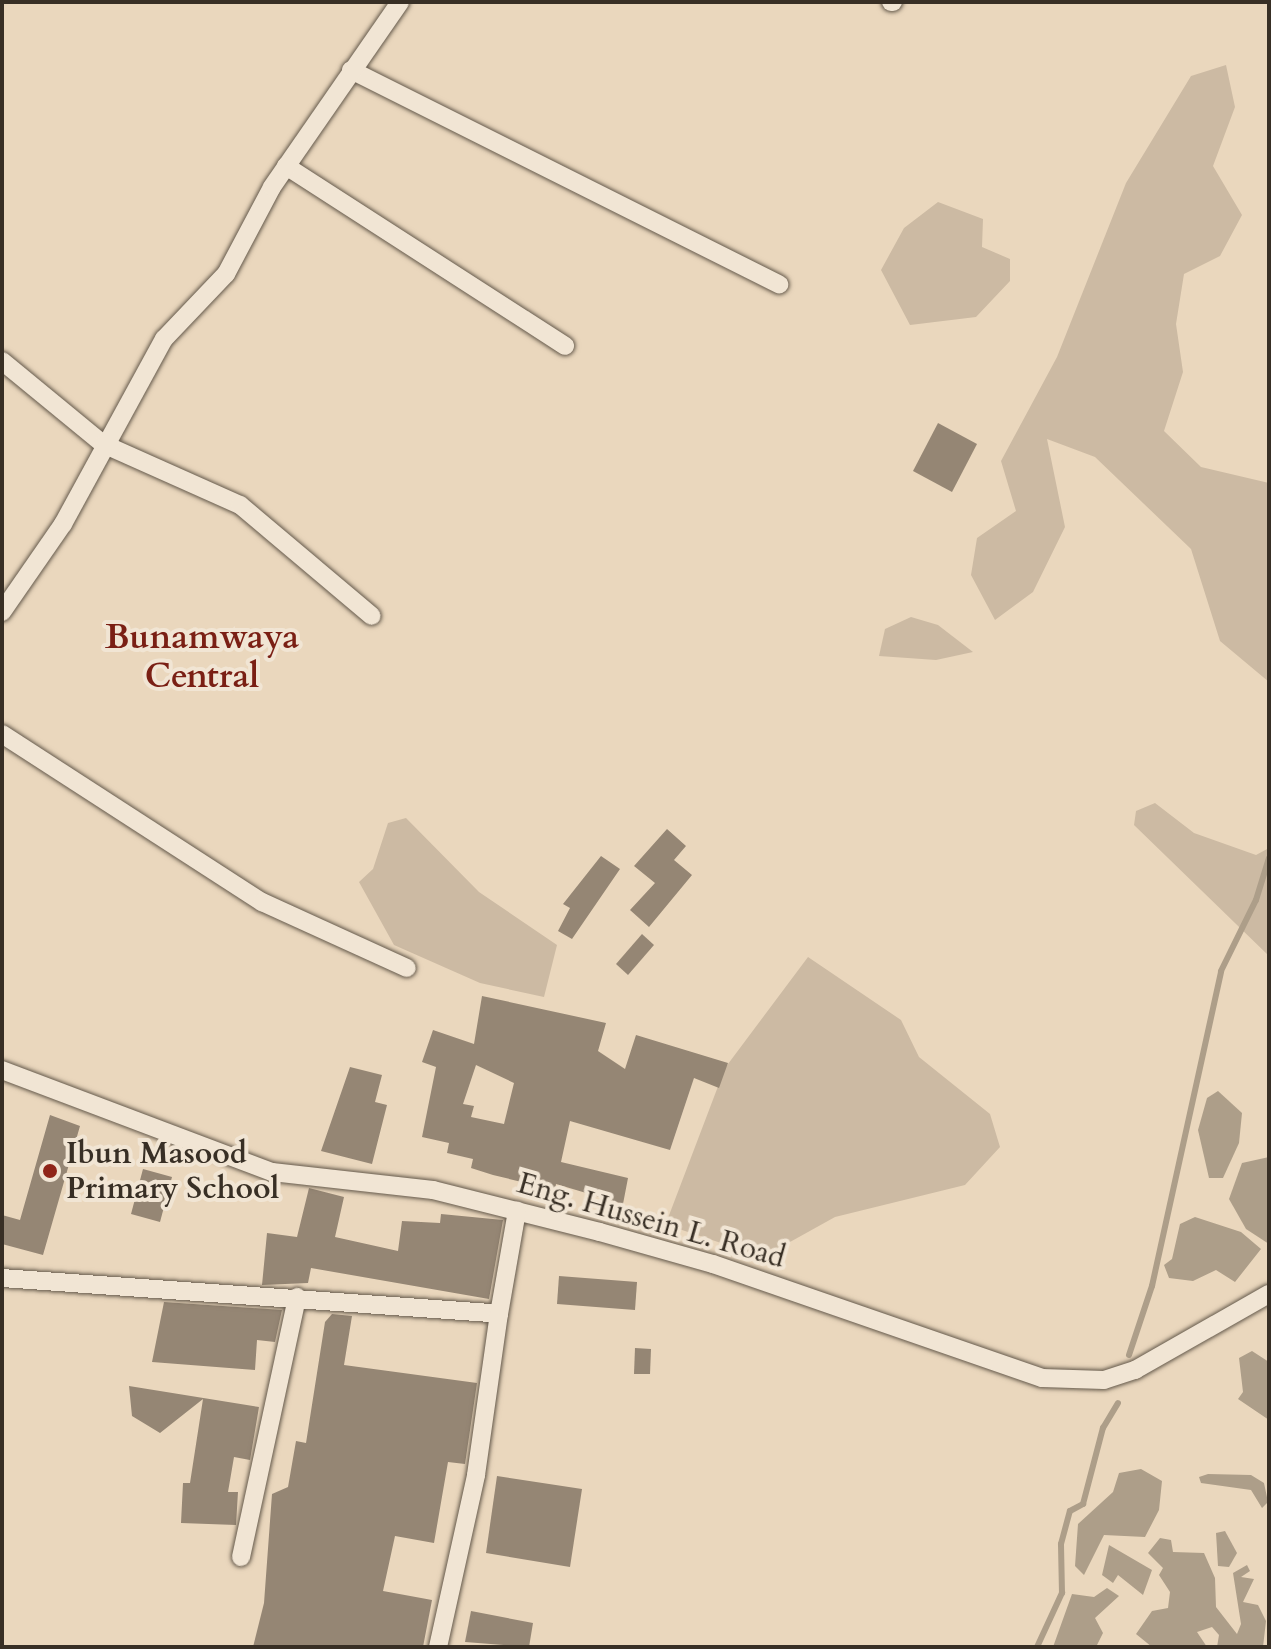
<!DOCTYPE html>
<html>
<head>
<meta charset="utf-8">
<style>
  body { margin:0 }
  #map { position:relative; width:1271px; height:1649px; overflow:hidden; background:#ead7bd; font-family:Cardo,serif }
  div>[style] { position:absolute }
  .green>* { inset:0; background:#ccbaa3 }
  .water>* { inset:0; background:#ad9e89 }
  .stream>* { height:6px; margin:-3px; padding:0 3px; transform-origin:3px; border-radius:3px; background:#ad9e89 }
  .building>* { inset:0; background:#958674 }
  .roads { filter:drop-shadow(0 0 2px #64594b) drop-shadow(0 0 2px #64594b) }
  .minor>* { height:18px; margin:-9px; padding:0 9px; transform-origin:9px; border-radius:9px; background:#f1e5d4 }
  .dots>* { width:22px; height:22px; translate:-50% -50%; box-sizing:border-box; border:4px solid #f1e5d4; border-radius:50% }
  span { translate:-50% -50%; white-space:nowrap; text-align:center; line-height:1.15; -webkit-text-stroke:8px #f1e5d4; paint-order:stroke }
  .poi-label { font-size:30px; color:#382f25; font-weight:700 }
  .left { translate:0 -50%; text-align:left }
  .street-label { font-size:30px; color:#382f25 }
  .quarter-label { font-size:34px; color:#7a1f14; font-weight:700 }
  .frame { position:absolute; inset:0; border:4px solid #382f25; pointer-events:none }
</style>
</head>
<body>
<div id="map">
  <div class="green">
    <i style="clip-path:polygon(1226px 65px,1235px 107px,1213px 166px,1242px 215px,1220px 256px,1184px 274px,1176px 324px,1183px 372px,1164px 431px,1201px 467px,1269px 483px,1269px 682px,1220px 641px,1191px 549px,1095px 457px,1047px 439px,1065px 527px,1033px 592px,995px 620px,971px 575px,977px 538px,1016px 511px,1001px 461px,1057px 357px,1126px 183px,1191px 76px)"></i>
    <i style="clip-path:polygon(938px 202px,983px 219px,982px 247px,1010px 259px,1010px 281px,976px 317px,910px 325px,881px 270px,904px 228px)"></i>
    <i style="clip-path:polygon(911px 617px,938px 625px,973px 652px,936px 660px,879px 656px,885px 629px)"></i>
    <i style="clip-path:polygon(1155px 803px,1194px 833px,1256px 855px,1269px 848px,1269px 956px,1134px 825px,1136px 811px)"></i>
    <i style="clip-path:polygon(406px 818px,479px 892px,557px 945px,544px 997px,480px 983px,394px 945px,359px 882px,373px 869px,388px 823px)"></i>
    <i style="clip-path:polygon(808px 957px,901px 1020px,919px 1057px,990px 1114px,1000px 1147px,965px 1185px,835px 1217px,763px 1257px,679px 1229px,668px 1218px,725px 1068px)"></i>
  </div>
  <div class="water">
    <i style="clip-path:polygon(1218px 1091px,1242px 1113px,1239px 1143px,1223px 1178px,1209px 1178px,1198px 1130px,1207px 1098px)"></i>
    <i style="clip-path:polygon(1269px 1157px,1269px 1244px,1246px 1229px,1229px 1199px,1242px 1163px)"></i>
    <i style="clip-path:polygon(1195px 1217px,1241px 1232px,1261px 1249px,1235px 1282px,1216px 1270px,1193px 1281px,1169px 1278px,1164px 1265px,1172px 1259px,1180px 1224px)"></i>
    <i style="clip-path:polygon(1252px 1351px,1269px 1362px,1269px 1420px,1238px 1399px,1243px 1392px,1239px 1358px)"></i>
    <i style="clip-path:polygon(1141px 1469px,1162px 1481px,1159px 1510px,1145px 1537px,1104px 1535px,1084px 1575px,1075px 1566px,1078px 1524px,1113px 1492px,1119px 1473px)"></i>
    <i style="clip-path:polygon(1208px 1474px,1251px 1475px,1264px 1483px,1268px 1502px,1262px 1508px,1251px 1490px,1201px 1483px,1199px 1477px)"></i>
    <i style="clip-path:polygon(1225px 1531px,1237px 1553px,1229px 1567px,1218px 1566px,1216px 1533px)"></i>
    <i style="clip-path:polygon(1160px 1538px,1171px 1540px,1173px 1552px,1204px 1553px,1215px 1578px,1216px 1607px,1237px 1634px,1241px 1624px,1233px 1573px,1247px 1565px,1250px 1571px,1241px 1577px,1254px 1579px,1243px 1602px,1258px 1605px,1266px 1621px,1263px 1647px,1217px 1647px,1219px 1635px,1212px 1627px,1197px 1632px,1207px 1647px,1152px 1647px,1136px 1634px,1152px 1611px,1168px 1608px,1170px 1592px,1159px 1575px,1163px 1568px,1148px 1553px)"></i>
    <i style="clip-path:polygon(1109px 1545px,1152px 1570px,1143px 1595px,1118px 1575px,1113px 1583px,1102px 1575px)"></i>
    <i style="clip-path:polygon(1107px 1588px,1119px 1596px,1095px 1618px,1103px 1633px,1096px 1647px,1053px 1647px,1072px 1594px,1094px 1597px)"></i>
  </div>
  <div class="stream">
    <i style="left:1129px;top:1355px;width:73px;rotate:-71.6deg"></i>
    <i style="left:1152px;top:1286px;width:322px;rotate:-77.6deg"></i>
    <i style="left:1221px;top:971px;width:79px;rotate:-63.8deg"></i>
    <i style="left:1256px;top:900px;width:44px;rotate:-72.8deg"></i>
    <i style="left:1037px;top:1647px;width:60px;rotate:-65.2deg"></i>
    <i style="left:1062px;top:1593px;width:49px;rotate:-91.2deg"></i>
    <i style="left:1061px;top:1544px;width:34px;rotate:-75deg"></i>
    <i style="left:1070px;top:1511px;width:15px;rotate:-28deg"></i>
    <i style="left:1083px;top:1504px;width:79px;rotate:-75.3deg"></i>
    <i style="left:1103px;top:1428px;width:29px;rotate:-59deg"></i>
  </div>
  <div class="building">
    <i style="clip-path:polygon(938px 423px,977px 444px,952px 492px,913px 471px)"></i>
    <i style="clip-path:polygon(667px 829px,686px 846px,674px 860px,692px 875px,649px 927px,630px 910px,655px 883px,634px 866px)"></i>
    <i style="clip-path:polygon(601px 856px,620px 869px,572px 939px,558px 931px,570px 908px,563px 904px)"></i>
    <i style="clip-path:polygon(642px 934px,654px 945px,628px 975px,616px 964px)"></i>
    <i style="clip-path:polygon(evenodd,482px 996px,606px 1023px,598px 1051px,625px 1069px,636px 1035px,728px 1063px,719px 1088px,694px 1078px,670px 1150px,570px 1121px,561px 1162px,628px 1178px,623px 1204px,556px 1184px,555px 1190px,493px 1175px,471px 1168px,473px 1159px,447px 1153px,449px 1143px,422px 1137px,436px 1067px,422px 1062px,433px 1030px,474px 1044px,482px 996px,476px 1065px,514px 1083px,504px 1124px,471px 1117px,474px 1106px,463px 1104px,476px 1065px)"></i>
    <i style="clip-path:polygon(350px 1067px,382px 1075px,375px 1102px,387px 1105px,372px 1164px,321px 1151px)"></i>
    <i style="clip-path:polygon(50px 1115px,80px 1126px,43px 1255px,2px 1244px,2px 1215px,20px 1220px)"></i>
    <i style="clip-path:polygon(143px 1169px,172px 1177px,160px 1222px,131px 1214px)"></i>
    <i style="clip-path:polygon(309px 1188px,344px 1197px,335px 1237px,398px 1251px,402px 1221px,440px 1223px,441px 1214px,503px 1220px,489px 1299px,311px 1268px,308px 1283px,262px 1285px,267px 1233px,297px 1237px)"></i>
    <i style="clip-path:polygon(559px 1276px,637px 1282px,635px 1310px,557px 1304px)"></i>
    <i style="clip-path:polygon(164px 1302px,282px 1310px,275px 1342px,257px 1340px,255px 1370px,152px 1362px)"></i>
    <i style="clip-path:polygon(332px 1314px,352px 1316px,344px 1365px,477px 1383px,465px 1464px,448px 1462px,434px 1543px,395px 1536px,383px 1591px,432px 1600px,423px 1647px,253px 1647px,264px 1603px,272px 1494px,288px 1487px,296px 1441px,306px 1443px,325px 1322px)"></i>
    <i style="clip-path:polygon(635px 1348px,651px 1349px,650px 1374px,634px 1374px)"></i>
    <i style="clip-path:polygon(129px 1386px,259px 1407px,250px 1460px,234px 1457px,228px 1492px,238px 1492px,236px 1525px,181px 1523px,183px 1483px,190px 1483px,203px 1399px,160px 1433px,132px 1416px)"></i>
    <i style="clip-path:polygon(497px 1476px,582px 1489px,570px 1567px,486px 1553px)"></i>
    <i style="clip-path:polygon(471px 1611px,533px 1623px,529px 1647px,465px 1642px)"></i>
  </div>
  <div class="roads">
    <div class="minor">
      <i style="left:891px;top:2px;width:2px"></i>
      <i style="left:351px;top:70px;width:479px;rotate:26.6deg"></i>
      <i style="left:286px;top:166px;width:332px;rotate:32.8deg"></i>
      <i style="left:2px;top:361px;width:131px;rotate:39.4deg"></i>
      <i style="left:103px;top:444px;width:150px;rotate:24deg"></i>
      <i style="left:240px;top:505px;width:172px;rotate:40.1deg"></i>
      <i style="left:2px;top:612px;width:107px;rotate:-55.3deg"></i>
      <i style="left:63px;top:524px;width:211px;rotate:-61.4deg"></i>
      <i style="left:164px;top:339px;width:90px;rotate:-46.4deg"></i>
      <i style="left:226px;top:274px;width:98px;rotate:-62.1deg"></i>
      <i style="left:272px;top:187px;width:225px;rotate:-55.3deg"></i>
      <i style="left:2px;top:734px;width:310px;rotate:32.9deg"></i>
      <i style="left:262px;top:902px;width:159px;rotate:24.5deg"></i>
      <i style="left:2px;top:1070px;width:289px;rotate:20.7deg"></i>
      <i style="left:272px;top:1172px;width:162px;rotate:6.4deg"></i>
      <i style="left:433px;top:1190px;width:172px;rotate:14.1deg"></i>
      <i style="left:600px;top:1232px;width:117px;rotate:15.8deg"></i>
      <i style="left:713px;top:1264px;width:348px;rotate:19.1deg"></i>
      <i style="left:1042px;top:1378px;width:62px;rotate:1.8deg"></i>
      <i style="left:1104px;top:1380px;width:33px;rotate:-18deg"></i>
      <i style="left:1135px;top:1370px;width:154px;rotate:-29.6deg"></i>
      <i style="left:2px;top:1278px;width:498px;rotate:4.1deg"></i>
      <i style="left:499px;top:1314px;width:105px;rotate:-80.1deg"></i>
      <i style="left:241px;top:1557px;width:266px;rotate:-77.8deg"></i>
      <i style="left:438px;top:1647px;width:176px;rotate:-77.5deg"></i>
      <i style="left:476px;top:1475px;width:163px;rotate:-81.9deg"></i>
    </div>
  </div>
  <div class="dots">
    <i style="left:50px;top:1171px;background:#8f2418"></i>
  </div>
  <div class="poi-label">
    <span class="left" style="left:66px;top:1171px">Ibun Masood<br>Primary School</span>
  </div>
  <div class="street-label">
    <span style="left:651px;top:1221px;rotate:16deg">Eng. Hussein L. Road</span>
  </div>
  <div class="quarter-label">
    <span style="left:202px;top:657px">Bunamwaya<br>Central</span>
  </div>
  <div class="frame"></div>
</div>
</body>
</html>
